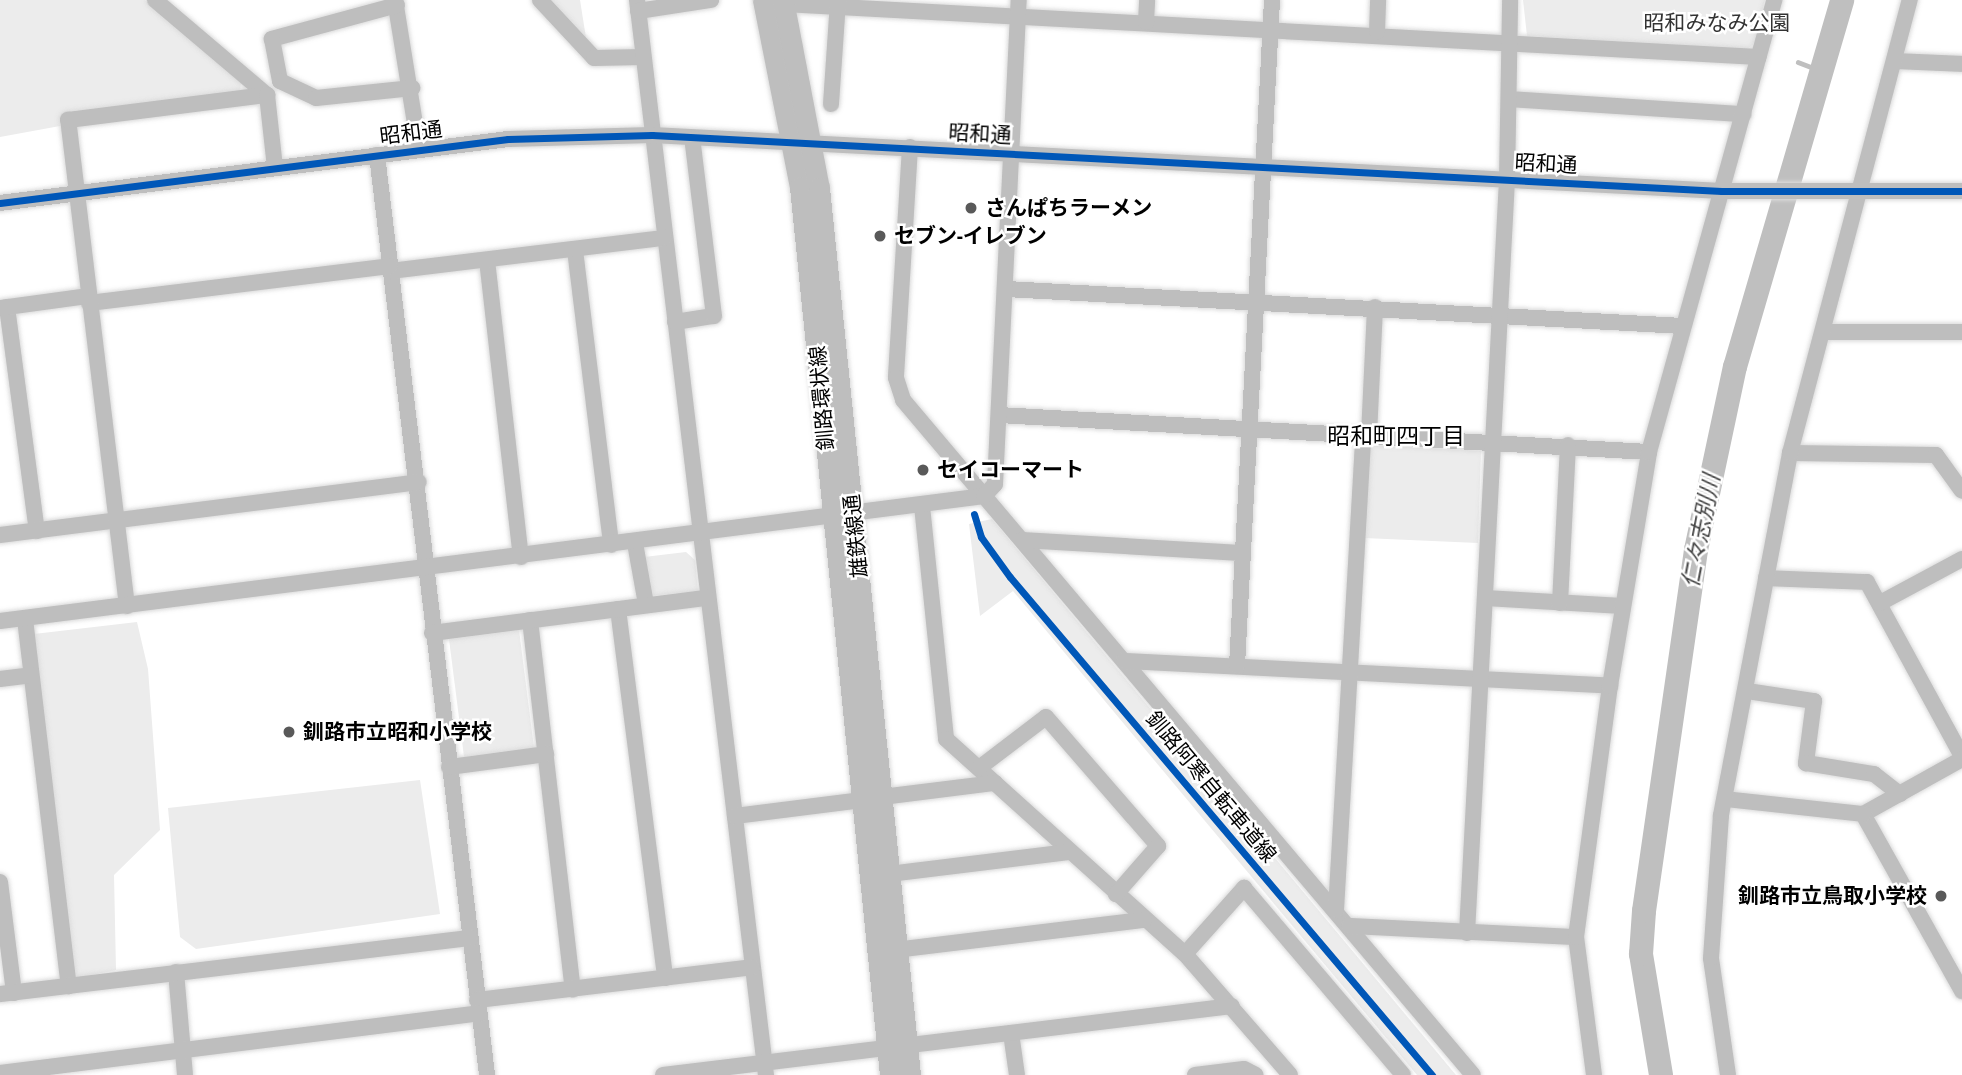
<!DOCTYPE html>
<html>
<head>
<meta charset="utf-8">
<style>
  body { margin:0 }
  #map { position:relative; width:1962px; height:1075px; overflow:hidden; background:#fff; font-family:"Archivo Narrow","Noto Sans JP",sans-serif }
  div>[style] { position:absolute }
  .green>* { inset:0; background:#ececec }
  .stream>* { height:4.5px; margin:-2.25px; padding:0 2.25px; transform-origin:2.25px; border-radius:2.25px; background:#bfbfbf }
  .river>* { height:24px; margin:-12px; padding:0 12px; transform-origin:12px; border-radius:12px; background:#bfbfbf }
  .roads { filter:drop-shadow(0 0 2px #dbdbdb) drop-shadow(0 0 2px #dbdbdb) }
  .minor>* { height:16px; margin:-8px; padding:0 8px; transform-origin:8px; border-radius:8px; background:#bebebe }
  .major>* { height:21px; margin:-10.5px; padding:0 10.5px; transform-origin:10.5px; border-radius:10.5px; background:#bebebe }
  .cycleway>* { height:7px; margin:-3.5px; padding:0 3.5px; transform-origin:3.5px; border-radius:3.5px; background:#0057b8 }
  .dots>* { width:19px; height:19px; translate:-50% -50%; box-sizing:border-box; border:4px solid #fff; border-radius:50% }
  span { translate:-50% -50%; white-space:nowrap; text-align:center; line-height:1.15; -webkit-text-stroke:5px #fff; paint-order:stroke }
  .park-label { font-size:21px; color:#333 }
  .street-label { font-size:21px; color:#000 }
  .poi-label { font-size:21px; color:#000; font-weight:700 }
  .left { translate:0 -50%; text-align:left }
  .right { translate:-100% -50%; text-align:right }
  .neighbourhood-label { font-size:23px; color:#000 }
  .water-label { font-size:23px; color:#444; font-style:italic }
</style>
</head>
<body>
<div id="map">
  <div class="green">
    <i style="clip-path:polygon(0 0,145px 0,241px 82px,240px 93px,0 137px)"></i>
    <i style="clip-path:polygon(550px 0,580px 0,586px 38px)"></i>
    <i style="clip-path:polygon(1523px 0,1765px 0,1755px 43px,1747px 49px,1527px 36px)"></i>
    <i style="clip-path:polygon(1368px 445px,1481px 451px,1478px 543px,1364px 538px)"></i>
    <i style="clip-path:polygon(992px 519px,1456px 1075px,1417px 1075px,1013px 591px,980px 616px,969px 524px)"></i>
    <i style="clip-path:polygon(686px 552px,695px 560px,698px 591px,650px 596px,644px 557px)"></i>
    <i style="clip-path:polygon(137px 622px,148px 669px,160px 830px,114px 875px,116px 970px,73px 979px,34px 634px)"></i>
    <i style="clip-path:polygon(519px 630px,534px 748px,464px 757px,449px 639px)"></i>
    <i style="clip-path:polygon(420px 780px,440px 914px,196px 949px,180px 937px,168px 808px)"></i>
  </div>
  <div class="stream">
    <i style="left:1798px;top:62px;width:26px;rotate:21deg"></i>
  </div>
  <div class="river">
    <i style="left:1661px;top:1075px;width:123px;rotate:-99.4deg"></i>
    <i style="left:1641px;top:954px;width:43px;rotate:-86deg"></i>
    <i style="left:1644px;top:911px;width:365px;rotate:-81.8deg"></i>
    <i style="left:1696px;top:550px;width:187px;rotate:-78deg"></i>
    <i style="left:1735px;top:367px;width:382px;rotate:-73.7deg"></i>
  </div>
  <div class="roads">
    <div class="minor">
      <i style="left:155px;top:0;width:147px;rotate:40.3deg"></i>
      <i style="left:395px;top:0;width:151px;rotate:80.8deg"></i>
      <i style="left:540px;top:0;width:79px;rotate:47deg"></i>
      <i style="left:594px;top:58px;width:49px;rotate:-1.2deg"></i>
      <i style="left:637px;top:0;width:1083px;rotate:83.16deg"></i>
      <i style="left:784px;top:4px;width:976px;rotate:3.11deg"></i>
      <i style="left:397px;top:5px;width:130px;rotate:164.8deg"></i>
      <i style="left:272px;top:39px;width:43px;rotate:79.2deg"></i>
      <i style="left:280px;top:81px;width:40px;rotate:25deg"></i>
      <i style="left:316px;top:98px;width:97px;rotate:-5.9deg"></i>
      <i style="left:638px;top:11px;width:74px;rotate:-8.6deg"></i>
      <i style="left:1146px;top:22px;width:22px;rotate:-87deg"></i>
      <i style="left:1377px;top:32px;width:32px;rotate:-88deg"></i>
      <i style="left:1897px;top:61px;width:65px;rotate:2.6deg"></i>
      <i style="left:1509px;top:99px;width:235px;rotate:3.7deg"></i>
      <i style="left:831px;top:104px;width:104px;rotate:-86.1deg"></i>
      <i style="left:910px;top:147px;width:231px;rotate:93.5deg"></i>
      <i style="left:896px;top:378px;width:23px;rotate:72deg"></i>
      <i style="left:903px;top:400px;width:883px;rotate:49.82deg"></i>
      <i style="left:377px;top:155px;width:927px;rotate:83.18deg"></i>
      <i style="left:0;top:203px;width:512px;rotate:-7.18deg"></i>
      <i style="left:508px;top:139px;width:144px;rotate:-1.6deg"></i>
      <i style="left:652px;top:135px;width:1071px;rotate:3deg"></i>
      <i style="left:1722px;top:191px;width:240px"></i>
      <i style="left:575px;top:250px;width:297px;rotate:83deg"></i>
      <i style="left:487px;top:260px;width:299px;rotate:83.5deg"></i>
      <i style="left:390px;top:271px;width:276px;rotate:-6.9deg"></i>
      <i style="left:1006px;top:289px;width:678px;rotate:3.13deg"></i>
      <i style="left:89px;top:303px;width:303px;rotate:-7deg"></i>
      <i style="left:7px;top:307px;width:226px;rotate:82.4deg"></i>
      <i style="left:0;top:308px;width:89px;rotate:-7.8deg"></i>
      <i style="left:675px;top:322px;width:39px;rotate:-9deg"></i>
      <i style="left:714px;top:316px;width:179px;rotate:-97deg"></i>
      <i style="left:1824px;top:332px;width:138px"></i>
      <i style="left:999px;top:415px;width:651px;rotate:3.26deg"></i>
      <i style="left:1369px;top:435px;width:128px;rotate:-87.3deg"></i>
      <i style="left:1790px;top:453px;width:146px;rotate:0.8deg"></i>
      <i style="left:1936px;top:455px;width:44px;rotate:54.2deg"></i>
      <i style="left:922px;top:506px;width:234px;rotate:84.1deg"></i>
      <i style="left:946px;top:739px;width:321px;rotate:42deg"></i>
      <i style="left:1185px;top:954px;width:160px;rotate:49deg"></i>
      <i style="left:0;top:535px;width:422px;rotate:-7.2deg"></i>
      <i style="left:1022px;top:540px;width:219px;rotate:3.4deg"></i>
      <i style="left:635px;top:543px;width:62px;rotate:79.8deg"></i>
      <i style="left:1766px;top:578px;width:101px;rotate:2.3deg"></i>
      <i style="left:1867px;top:582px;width:198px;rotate:61.4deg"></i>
      <i style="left:1485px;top:598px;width:138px;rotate:3.3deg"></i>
      <i style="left:1560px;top:603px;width:158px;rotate:-87.1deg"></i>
      <i style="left:1880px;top:603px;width:93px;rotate:-28.2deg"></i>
      <i style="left:127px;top:606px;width:490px;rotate:-96.9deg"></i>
      <i style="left:68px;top:120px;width:201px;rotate:-7.2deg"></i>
      <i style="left:267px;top:95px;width:73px;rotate:83.7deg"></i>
      <i style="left:618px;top:609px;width:372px;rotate:82.7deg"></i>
      <i style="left:25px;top:619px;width:370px;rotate:83.2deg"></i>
      <i style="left:530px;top:620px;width:372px;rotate:83.4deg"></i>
      <i style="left:0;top:621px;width:992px;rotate:-7.24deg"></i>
      <i style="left:984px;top:496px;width:16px;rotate:-47deg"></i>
      <i style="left:995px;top:484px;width:485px;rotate:-87.2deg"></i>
      <i style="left:432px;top:633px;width:277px;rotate:-7.3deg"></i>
      <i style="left:1124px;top:661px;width:487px;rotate:2.9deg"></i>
      <i style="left:1237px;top:666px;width:667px;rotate:-86.99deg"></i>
      <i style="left:0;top:679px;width:31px;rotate:-7deg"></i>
      <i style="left:1747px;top:691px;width:68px;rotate:8.5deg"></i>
      <i style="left:1814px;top:701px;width:63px;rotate:97.4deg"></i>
      <i style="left:1806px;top:763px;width:69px;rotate:9.2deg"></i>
      <i style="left:1874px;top:774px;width:33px;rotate:38deg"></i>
      <i style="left:1962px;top:759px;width:113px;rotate:150.9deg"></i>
      <i style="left:1863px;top:814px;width:203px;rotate:60.8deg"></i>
      <i style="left:449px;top:767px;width:98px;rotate:-7.6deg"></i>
      <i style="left:979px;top:768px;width:84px;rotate:-37.3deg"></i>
      <i style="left:1046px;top:717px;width:171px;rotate:49deg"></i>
      <i style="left:1158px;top:846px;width:64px;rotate:131.2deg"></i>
      <i style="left:882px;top:797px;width:114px;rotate:-7.1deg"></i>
      <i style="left:1725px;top:799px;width:139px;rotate:6.2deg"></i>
      <i style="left:735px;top:816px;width:128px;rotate:-7.2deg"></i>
      <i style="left:889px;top:874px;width:181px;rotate:-7deg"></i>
      <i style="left:0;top:882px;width:112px;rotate:82.8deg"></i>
      <i style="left:1336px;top:910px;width:476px;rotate:-86.7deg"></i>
      <i style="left:1349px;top:926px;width:227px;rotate:2.8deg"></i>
      <i style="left:1467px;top:933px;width:755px;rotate:-86.96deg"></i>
      <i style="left:1507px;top:179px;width:179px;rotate:-89deg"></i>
      <i style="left:895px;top:950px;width:251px;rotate:-6.9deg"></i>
      <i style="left:1185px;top:954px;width:89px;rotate:-48.2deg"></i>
      <i style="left:1244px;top:888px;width:245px;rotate:49.6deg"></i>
      <i style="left:176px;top:972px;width:103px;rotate:85deg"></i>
      <i style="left:0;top:994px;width:473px;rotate:-6.8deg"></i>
      <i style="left:477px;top:1000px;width:277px;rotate:-6.8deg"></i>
      <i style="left:1011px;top:1033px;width:42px;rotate:81.9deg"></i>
      <i style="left:0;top:1073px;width:483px;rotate:-7.1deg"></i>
      <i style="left:663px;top:1075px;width:573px;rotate:-6.91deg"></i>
      <i style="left:1195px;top:1075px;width:49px;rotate:-7deg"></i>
      <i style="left:1244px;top:1069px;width:13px;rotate:27deg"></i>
      <i style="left:1594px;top:1075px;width:139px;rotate:-97.4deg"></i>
      <i style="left:1576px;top:937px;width:253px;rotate:-82.3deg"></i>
      <i style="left:1610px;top:686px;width:237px;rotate:-80.5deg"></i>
      <i style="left:1649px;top:452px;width:469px;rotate:-74.5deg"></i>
      <i style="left:1728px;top:1075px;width:118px;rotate:-98.3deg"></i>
      <i style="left:1711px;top:958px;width:143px;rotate:-86deg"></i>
      <i style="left:1721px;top:815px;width:369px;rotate:-79.2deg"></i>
      <i style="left:1790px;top:453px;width:469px;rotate:-75.2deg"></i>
    </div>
    <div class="major">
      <i style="left:763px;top:0;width:191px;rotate:78.8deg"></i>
      <i style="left:800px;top:187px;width:893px;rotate:84.21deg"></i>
      <i style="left:783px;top:0;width:191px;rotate:79.2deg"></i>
      <i style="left:819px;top:188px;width:892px;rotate:84.14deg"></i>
    </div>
  </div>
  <div class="cycleway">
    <i style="left:0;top:203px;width:512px;rotate:-7.18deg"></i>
    <i style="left:508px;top:139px;width:144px;rotate:-1.6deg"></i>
    <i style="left:652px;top:135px;width:1071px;rotate:3deg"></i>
    <i style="left:1722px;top:191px;width:240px"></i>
    <i style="left:974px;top:514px;width:24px;rotate:73deg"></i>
    <i style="left:981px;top:537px;width:49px;rotate:54.1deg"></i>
    <i style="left:1010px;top:577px;width:653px;rotate:49.72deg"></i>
  </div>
  <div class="dots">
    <i style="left:971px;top:208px;background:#595959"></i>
    <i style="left:880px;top:236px;background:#595959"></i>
    <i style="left:923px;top:470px;background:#595959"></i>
    <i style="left:289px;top:732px;background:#595959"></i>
    <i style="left:1941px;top:896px;background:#595959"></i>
  </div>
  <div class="park-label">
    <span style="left:1717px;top:23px">昭和みなみ公園</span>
  </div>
  <div class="street-label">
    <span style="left:411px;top:133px;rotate:-7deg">昭和通</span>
    <span style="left:980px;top:134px;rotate:3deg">昭和通</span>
    <span style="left:1546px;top:164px;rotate:3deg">昭和通</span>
    <span style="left:822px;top:398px;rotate:-95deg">釧路環状線</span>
    <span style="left:856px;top:536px;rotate:-96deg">雄鉄線通</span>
    <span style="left:1211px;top:787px;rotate:50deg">釧路阿寒自転車道線</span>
  </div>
  <div class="poi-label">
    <span class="left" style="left:985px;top:208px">さんぱちラーメン</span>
    <span class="left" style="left:894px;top:236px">セブン-イレブン</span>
    <span class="left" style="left:937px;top:470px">セイコーマート</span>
    <span class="left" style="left:303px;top:732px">釧路市立昭和小学校</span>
    <span class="right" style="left:1927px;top:896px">釧路市立鳥取小学校</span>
  </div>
  <div class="neighbourhood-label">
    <span style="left:1396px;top:436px">昭和町四丁目</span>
  </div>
  <div class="water-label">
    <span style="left:1701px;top:531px;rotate:-79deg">仁々志別川</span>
  </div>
</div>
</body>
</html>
